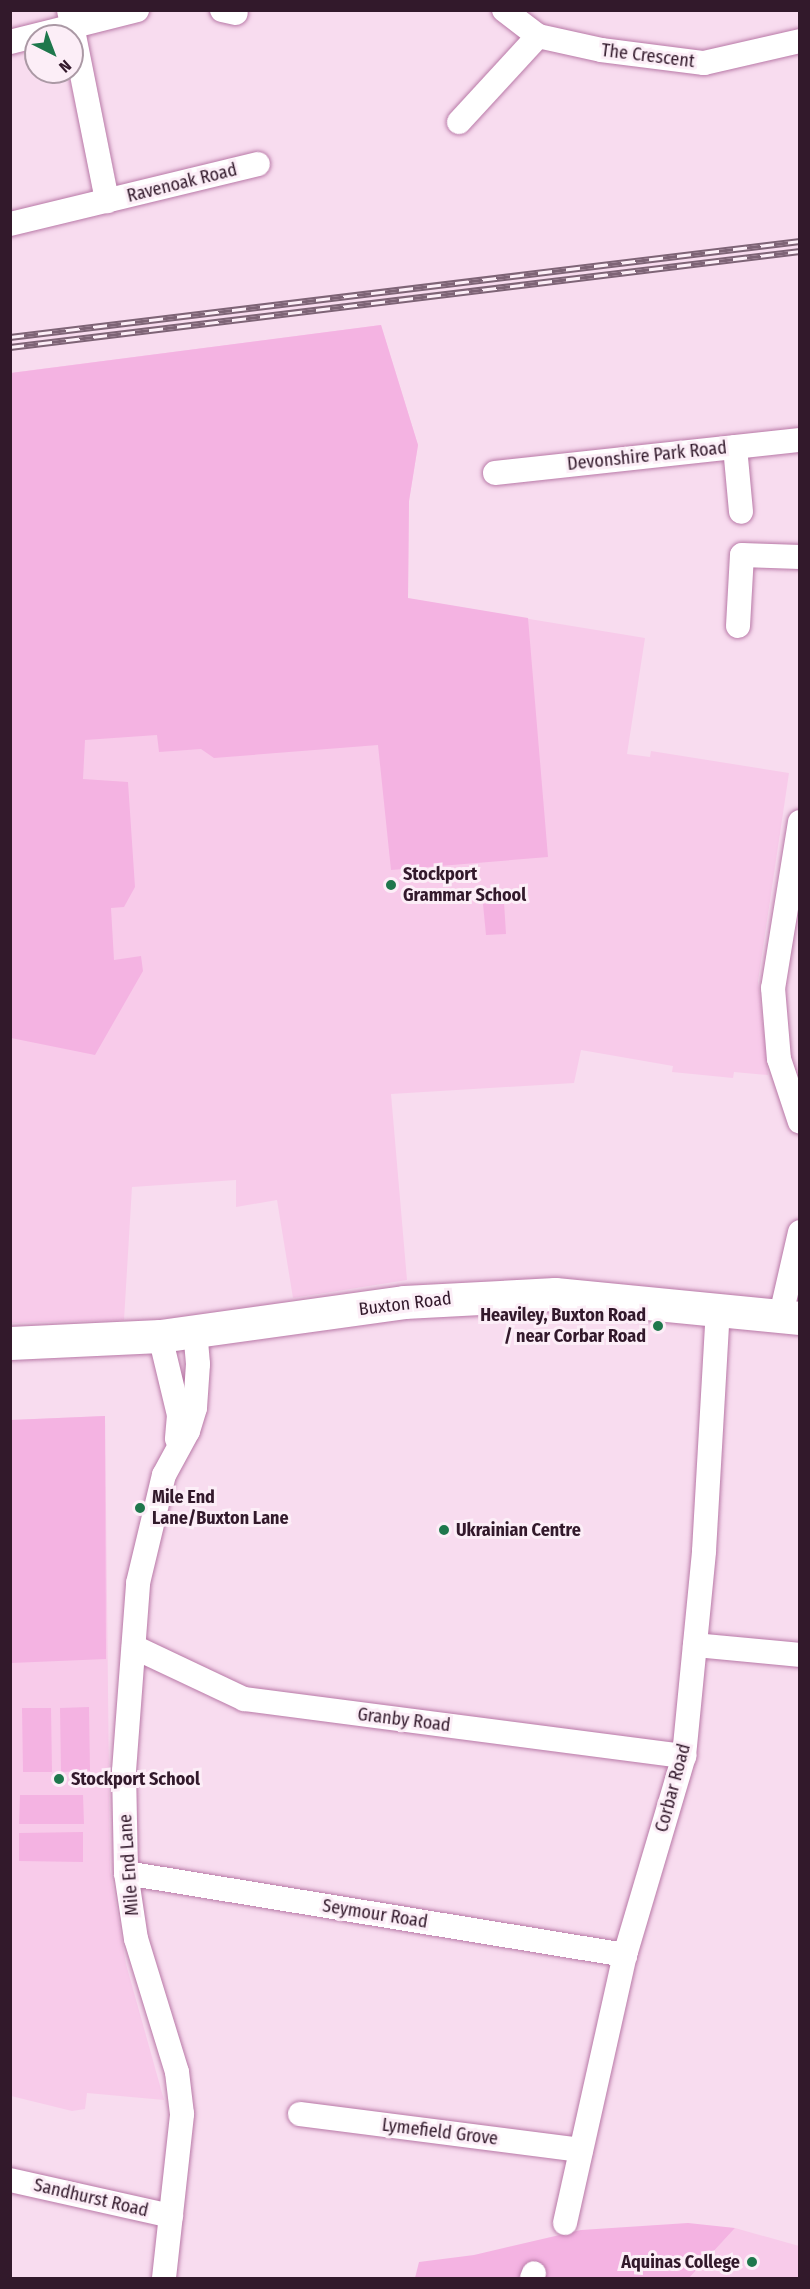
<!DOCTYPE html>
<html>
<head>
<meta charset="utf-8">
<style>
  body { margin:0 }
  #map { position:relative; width:810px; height:2289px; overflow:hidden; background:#f8dcef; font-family:"Fira Sans Condensed",sans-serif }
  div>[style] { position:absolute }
  .built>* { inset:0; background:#f8cbea }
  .green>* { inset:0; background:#f4b3e2 }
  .roads { filter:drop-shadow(0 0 2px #b879a7) drop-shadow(0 0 2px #b879a7) }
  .minor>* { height:24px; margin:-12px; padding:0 12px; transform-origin:12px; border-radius:12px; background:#fff }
  .highway>* { height:33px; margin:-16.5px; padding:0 16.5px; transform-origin:16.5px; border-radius:16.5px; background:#fff }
  .rail>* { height:7px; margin-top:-3.5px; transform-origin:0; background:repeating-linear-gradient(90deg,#fceef7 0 14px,#7e6476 0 28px); box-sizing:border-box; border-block:2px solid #7e6476 }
  .dots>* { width:16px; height:16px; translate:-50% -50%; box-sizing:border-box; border:3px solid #fceef7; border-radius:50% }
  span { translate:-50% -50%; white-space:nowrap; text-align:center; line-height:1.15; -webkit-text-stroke:6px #fceef7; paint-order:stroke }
  .street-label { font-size:18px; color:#32192b }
  .poi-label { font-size:18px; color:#32192b; font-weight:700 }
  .left { translate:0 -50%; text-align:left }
  .right { translate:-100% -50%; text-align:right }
  .frame { position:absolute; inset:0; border:12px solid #32192b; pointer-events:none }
  .north { position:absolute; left:24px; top:24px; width:60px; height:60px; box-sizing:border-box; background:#fceef7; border:2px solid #ab99a5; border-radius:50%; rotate:138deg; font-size:16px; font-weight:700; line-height:24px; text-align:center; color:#32192b }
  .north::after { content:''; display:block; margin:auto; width:21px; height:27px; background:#1e774c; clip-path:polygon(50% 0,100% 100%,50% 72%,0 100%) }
</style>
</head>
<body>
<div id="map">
  <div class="built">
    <i style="clip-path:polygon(381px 325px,418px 445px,409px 501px,408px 599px,645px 638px,627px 754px,650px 757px,651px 751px,789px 773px,758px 981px,768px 1075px,734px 1072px,733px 1078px,672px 1072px,673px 1066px,581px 1050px,574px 1083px,391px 1094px,407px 1280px,293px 1298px,277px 1200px,236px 1207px,236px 1180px,132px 1187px,124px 1320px,11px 1323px,10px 373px)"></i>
    <i style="clip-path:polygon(105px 1416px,110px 1870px,126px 1964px,164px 2100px,87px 2093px,85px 2109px,72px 2111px,11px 2096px,11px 1420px)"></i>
    <i style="clip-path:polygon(735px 2228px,799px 2246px,799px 2278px,689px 2278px)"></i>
  </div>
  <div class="green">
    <i style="clip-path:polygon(381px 325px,418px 445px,409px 501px,408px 598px,528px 618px,548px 857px,391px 870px,378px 745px,214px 758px,201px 749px,159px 752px,157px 735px,85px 740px,83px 779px,128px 782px,135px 887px,124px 907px,111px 908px,114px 960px,141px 956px,143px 971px,95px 1055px,11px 1038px,11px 373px)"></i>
    <i style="clip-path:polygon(504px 902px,506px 934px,486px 935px,483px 904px)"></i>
    <i style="clip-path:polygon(105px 1416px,106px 1659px,11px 1663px,11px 1420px)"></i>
    <i style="clip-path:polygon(89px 1707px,90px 1771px,61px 1772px,60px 1708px)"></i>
    <i style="clip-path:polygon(22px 1708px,51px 1708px,52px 1772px,23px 1772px)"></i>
    <i style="clip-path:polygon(20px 1795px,83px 1795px,84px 1824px,19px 1824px)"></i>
    <i style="clip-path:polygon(83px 1832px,83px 1862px,19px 1861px,19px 1833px)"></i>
    <i style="clip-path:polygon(688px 2223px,735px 2228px,689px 2278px,415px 2278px,419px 2262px,474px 2255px,581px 2230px)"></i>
  </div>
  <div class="roads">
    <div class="minor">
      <i style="left:69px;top:10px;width:195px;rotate:78.7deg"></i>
      <i style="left:222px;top:10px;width:14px;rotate:12deg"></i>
      <i style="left:504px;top:10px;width:43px;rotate:37.4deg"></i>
      <i style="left:538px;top:36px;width:65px;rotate:12.5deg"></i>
      <i style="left:601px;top:50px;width:104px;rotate:7.2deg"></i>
      <i style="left:704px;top:63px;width:98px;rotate:-12.9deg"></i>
      <i style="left:10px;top:42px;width:131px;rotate:-14.1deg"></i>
      <i style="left:459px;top:122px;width:117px;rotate:-47.4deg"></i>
      <i style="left:10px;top:224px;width:255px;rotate:-13.6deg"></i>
      <i style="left:735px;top:447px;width:65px;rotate:84.7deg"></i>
      <i style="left:495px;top:473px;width:307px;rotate:-6.2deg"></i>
      <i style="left:738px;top:626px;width:71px;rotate:-86.8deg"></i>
      <i style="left:742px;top:555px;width:58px;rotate:2deg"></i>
      <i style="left:800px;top:822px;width:168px;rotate:99.2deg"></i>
      <i style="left:773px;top:988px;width:71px;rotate:85.2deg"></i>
      <i style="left:779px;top:1059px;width:66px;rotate:71.6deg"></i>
      <i style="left:781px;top:1315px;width:85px;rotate:-77.1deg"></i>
      <i style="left:160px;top:1336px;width:81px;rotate:76.5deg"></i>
      <i style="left:179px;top:1415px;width:24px;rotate:95deg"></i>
      <i style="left:695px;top:1645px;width:105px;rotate:5.4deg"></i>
      <i style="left:134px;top:1647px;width:122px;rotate:25.3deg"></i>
      <i style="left:244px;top:1699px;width:444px;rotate:7.4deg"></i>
      <i style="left:126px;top:1873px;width:506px;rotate:9.33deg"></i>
      <i style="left:300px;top:2114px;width:283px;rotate:7.3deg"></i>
      <i style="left:10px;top:2180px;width:165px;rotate:12.6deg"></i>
      <i style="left:565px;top:2223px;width:275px;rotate:-77.4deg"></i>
      <i style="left:625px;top:1955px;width:208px;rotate:-73.5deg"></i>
      <i style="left:684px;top:1756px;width:206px;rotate:-84.4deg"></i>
      <i style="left:704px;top:1551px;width:244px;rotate:-86.7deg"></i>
      <i style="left:164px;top:2278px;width:165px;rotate:-83.7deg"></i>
      <i style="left:182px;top:2114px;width:42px;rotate:-96.8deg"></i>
      <i style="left:177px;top:2072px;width:139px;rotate:-107.1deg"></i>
      <i style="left:136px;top:1939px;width:67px;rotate:-98.6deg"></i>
      <i style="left:126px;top:1873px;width:102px;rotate:-91.1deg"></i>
      <i style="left:124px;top:1771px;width:189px;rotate:-85.7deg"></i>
      <i style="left:138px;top:1583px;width:111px;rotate:-76.5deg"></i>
      <i style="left:164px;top:1475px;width:50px;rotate:-61.4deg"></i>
      <i style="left:188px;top:1431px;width:24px;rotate:-73deg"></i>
      <i style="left:195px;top:1408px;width:44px;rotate:-86.1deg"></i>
      <i style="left:198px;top:1364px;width:33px;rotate:-95deg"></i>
      <i style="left:532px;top:2278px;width:5px;rotate:-68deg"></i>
    </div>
    <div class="highway">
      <i style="left:10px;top:1343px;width:150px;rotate:-2.7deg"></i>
      <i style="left:160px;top:1336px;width:246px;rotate:-7.9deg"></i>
      <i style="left:404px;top:1302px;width:151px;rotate:-3deg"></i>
      <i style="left:555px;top:1294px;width:246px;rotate:5.6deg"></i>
    </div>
  </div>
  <div class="rail">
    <i style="left:10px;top:337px;width:796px;rotate:-6.93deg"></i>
    <i style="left:10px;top:347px;width:796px;rotate:-6.93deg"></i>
  </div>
  <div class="dots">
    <i style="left:391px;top:885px;background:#1e774c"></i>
    <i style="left:658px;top:1326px;background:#1e774c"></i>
    <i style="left:140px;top:1508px;background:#1e774c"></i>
    <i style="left:444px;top:1530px;background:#1e774c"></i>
    <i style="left:59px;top:1779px;background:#1e774c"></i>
    <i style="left:752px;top:2262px;background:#1e774c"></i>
  </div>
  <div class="street-label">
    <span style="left:648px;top:56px;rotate:7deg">The Crescent</span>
    <span style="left:182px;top:183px;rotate:-14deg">Ravenoak Road</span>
    <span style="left:647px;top:456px;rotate:-6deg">Devonshire Park Road</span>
    <span style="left:405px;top:1304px;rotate:-7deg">Buxton Road</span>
    <span style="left:404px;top:1720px;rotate:7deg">Granby Road</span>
    <span style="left:673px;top:1788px;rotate:-75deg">Corbar Road</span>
    <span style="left:129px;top:1865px;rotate:-94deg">Mile End Lane</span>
    <span style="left:375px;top:1914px;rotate:9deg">Seymour Road</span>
    <span style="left:440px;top:2132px;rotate:7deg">Lymefield Grove</span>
    <span style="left:91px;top:2198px;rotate:13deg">Sandhurst Road</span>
  </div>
  <div class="poi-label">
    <span class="left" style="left:403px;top:885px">Stockport<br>Grammar School</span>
    <span class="right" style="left:646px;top:1326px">Heaviley, Buxton Road<br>/ near Corbar Road</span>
    <span class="left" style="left:152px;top:1508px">Mile End<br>Lane/Buxton Lane</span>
    <span class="left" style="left:456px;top:1530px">Ukrainian Centre</span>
    <span class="left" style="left:71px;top:1779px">Stockport School</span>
    <span class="right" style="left:740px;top:2262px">Aquinas College</span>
  </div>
  <div class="frame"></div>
  <div class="north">N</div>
</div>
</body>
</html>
